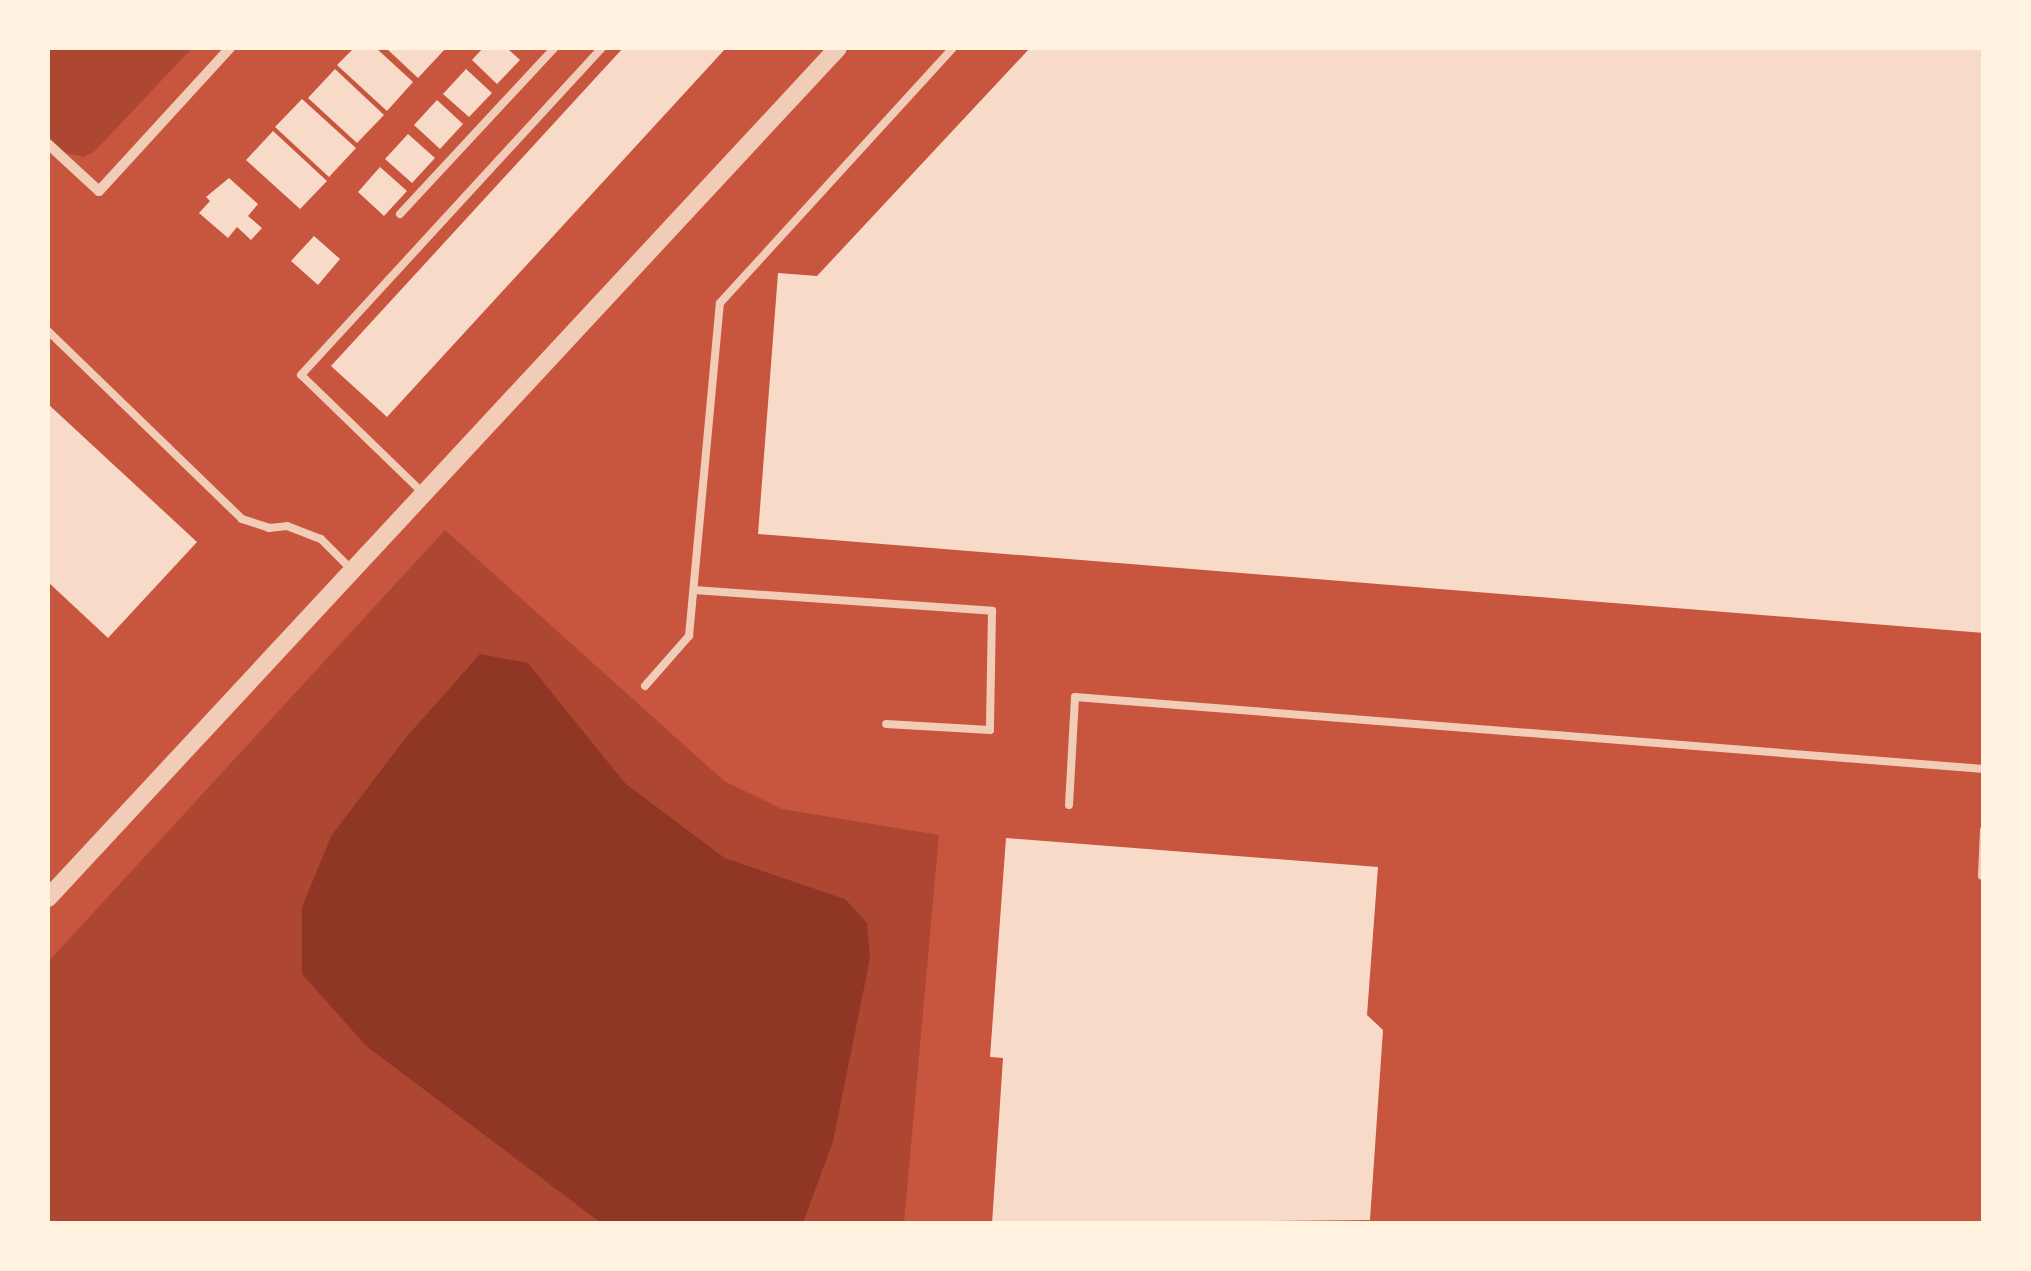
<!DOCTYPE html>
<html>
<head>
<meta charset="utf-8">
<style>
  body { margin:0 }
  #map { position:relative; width:2031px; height:1271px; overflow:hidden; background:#c8553d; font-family:Commissioner,sans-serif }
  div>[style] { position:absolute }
  .green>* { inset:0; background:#ae4732 }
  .water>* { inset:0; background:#8f3625 }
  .building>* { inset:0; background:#f7dbc8 }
  .service>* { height:8px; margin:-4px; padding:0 4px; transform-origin:4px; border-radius:4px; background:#f1ccb7 }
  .minor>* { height:10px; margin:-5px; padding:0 5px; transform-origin:5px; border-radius:5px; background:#f1ccb7 }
  .tertiary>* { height:18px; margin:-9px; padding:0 9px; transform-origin:9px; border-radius:9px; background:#f1ccb7 }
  span { translate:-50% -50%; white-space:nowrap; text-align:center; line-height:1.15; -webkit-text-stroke:10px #fff3e0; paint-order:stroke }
  .frame { position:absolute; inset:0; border:50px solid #fff3e0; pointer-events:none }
</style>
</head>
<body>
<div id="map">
  <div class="green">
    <i style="clip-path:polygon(48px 48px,192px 48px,95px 151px,84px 157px,61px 152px,48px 140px)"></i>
    <i style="clip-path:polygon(445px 530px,724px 781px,782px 809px,939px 835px,904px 1223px,803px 1223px,833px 1142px,870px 959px,845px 899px,725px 858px,625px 783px,528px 663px,403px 741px,331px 836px,302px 907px,302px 974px,366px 1046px,601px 1223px,48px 1223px,48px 962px)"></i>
  </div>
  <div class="water">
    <i style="clip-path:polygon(480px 654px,528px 663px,625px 783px,725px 858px,845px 899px,867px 923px,870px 959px,833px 1142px,803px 1223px,601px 1223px,366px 1046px,302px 974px,302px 907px,331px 836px,403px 741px)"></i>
  </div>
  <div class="building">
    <i style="clip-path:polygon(354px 48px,376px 48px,413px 82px,387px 111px,337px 65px)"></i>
    <i style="clip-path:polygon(386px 48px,446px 48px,418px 78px)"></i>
    <i style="clip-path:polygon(483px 48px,507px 48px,520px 60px,497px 84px,472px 60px)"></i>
    <i style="clip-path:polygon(623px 48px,726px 48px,387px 417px,331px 366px)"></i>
    <i style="clip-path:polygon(1030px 48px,1984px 48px,1984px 633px,758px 534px,778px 273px,817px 276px)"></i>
    <i style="clip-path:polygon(335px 69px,384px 115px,357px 143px,308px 98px)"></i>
    <i style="clip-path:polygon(466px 69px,492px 93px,469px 117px,443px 94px)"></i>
    <i style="clip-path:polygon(302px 99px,356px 148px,329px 177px,275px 127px)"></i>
    <i style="clip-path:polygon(437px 100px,463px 124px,440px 149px,414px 125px)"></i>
    <i style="clip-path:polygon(273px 131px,327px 181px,300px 209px,246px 160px)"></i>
    <i style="clip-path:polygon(408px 134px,435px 158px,412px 183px,385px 159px)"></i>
    <i style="clip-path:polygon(380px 167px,407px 191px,384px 216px,358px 192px)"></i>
    <i style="clip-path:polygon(229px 178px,258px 204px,248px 216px,262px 228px,251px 240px,237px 227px,228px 238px,199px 213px,210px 201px,206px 197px)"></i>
    <i style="clip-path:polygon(314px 236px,340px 259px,318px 285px,291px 261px)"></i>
    <i style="clip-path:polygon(48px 404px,197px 542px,108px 638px,48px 582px)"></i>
    <i style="clip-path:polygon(1006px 838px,1378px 867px,1367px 1015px,1383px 1030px,1370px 1220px,992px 1224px,1003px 1058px,990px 1057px)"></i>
  </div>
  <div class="service">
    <i style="left:400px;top:214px;width:226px;rotate:-47.1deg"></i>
    <i style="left:48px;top:331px;width:270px;rotate:44.1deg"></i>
    <i style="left:242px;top:519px;width:28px;rotate:18deg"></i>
    <i style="left:269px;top:528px;width:18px;rotate:-6deg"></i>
    <i style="left:287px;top:526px;width:36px;rotate:21deg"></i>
    <i style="left:321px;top:539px;width:45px;rotate:45deg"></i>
    <i style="left:424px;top:494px;width:171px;rotate:-135.9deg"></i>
    <i style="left:301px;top:375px;width:444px;rotate:-47.4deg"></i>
    <i style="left:694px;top:590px;width:299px;rotate:4deg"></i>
    <i style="left:992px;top:611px;width:119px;rotate:91deg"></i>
    <i style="left:990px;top:730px;width:104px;rotate:-176.7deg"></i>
    <i style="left:645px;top:686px;width:67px;rotate:-48.7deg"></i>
    <i style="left:689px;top:636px;width:334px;rotate:-84.7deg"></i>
    <i style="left:720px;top:303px;width:345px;rotate:-47.6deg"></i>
    <i style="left:1069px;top:805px;width:108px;rotate:-86.8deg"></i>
    <i style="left:1075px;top:697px;width:912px;rotate:4.53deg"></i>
    <i style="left:1982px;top:876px;width:46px;rotate:-87.5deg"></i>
  </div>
  <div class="minor">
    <i style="left:48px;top:144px;width:69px;rotate:42.7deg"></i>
    <i style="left:99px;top:191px;width:194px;rotate:-47.5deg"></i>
  </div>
  <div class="tertiary">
    <i style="left:48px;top:898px;width:1160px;rotate:-47.1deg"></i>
  </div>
  <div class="frame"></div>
</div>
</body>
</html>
